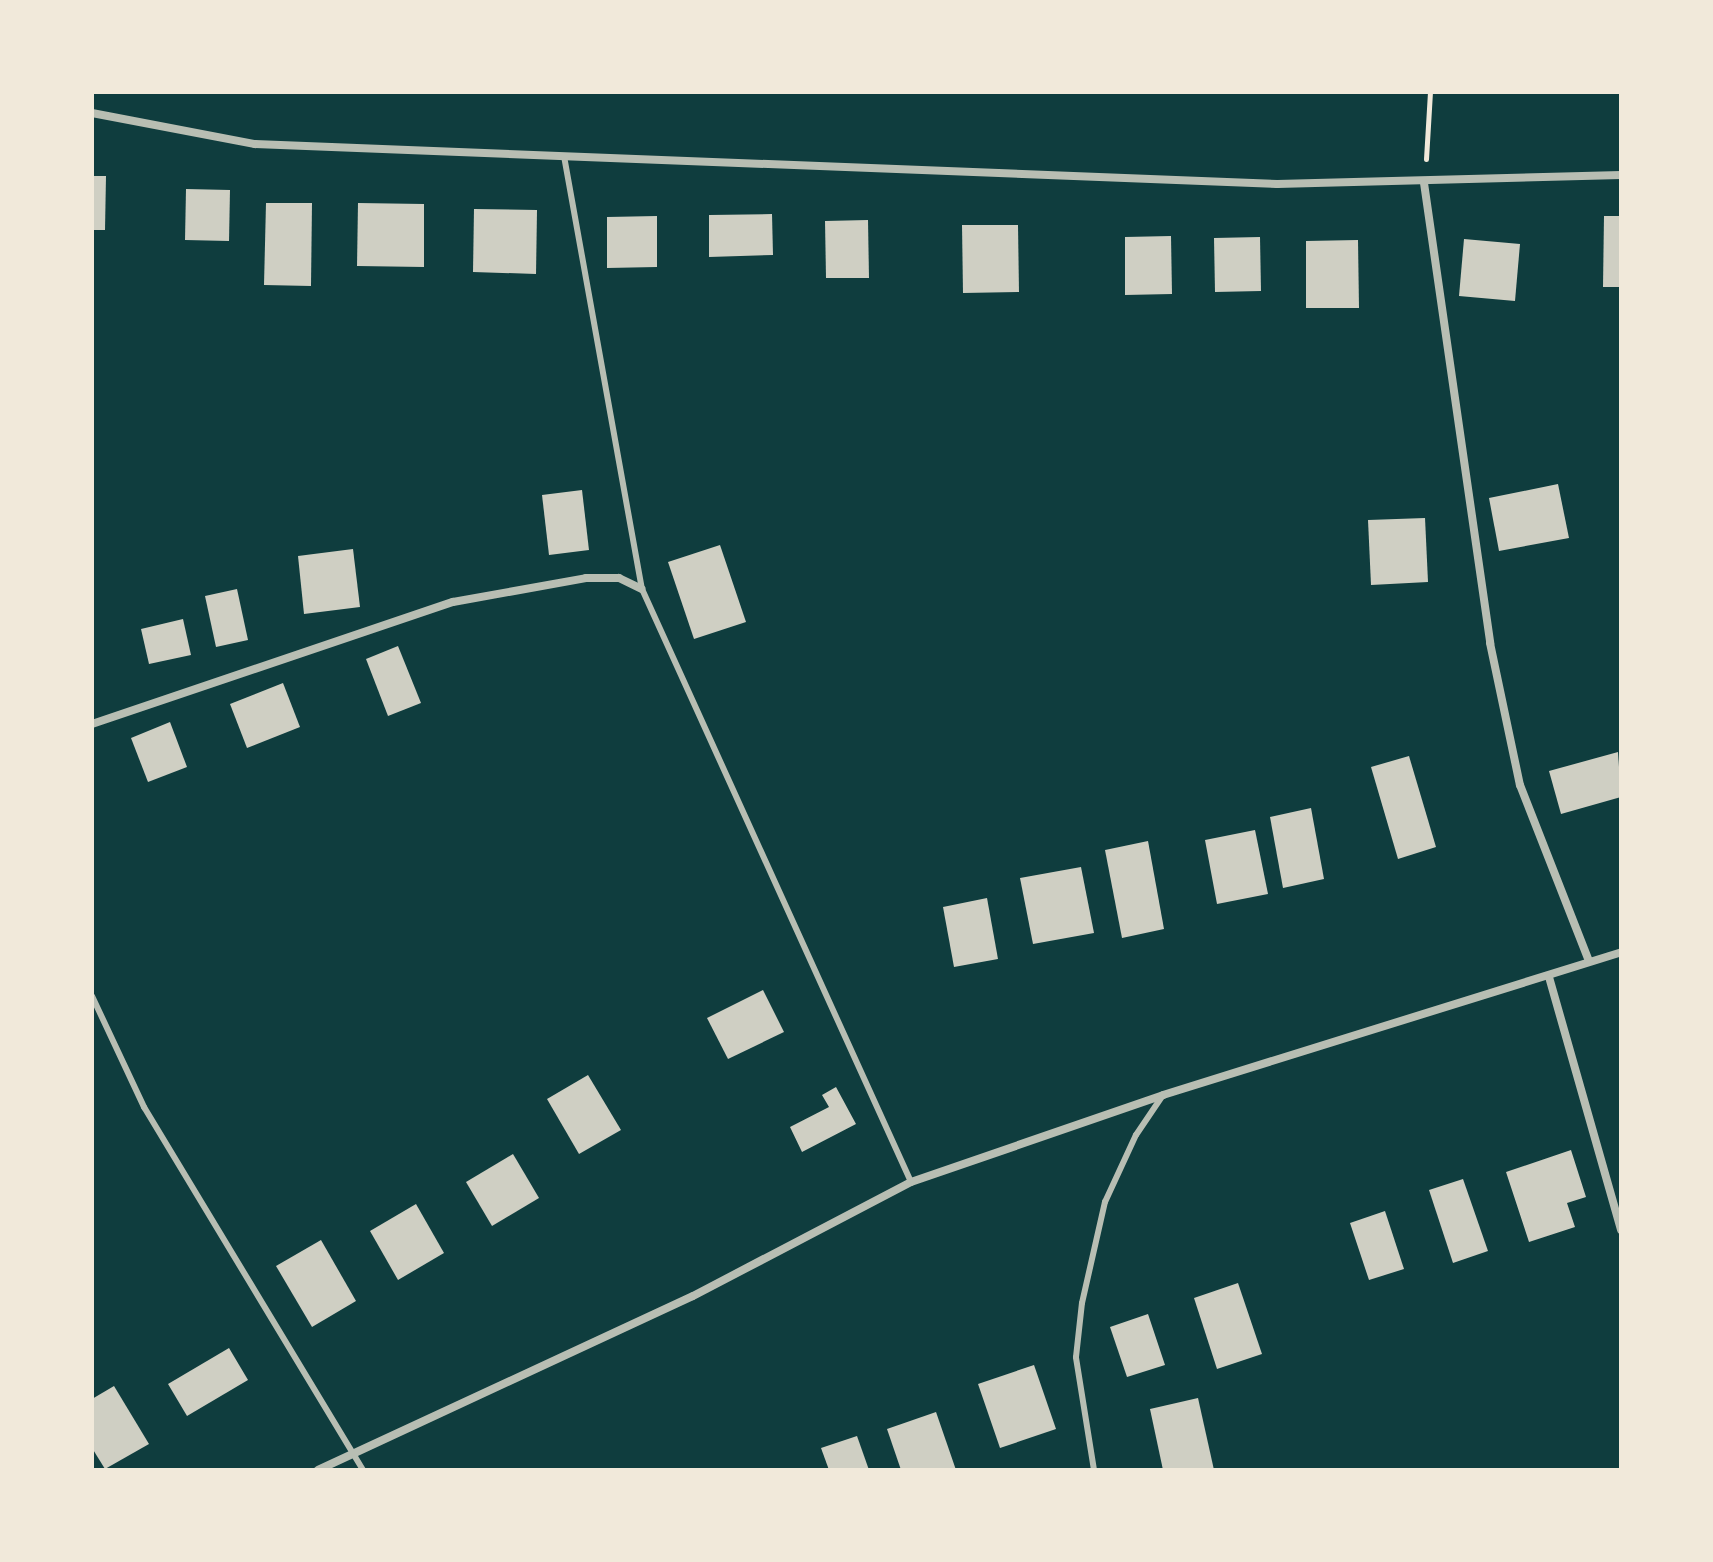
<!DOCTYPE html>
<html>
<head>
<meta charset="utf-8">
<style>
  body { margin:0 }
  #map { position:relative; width:1713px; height:1562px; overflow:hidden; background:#0f3d3e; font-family:"Libre Baskerville",serif }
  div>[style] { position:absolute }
  .building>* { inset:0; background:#cfcfc3 }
  .path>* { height:5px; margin:-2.5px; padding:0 2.5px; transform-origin:2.5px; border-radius:2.5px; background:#f1e9da }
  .service>* { height:6px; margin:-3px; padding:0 3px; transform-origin:3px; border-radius:3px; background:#b8beb3 }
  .minor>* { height:8px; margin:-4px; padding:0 4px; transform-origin:4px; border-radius:4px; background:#b8beb3 }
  span { translate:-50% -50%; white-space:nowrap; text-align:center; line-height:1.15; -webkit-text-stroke:8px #f1e9da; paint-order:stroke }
  .frame { position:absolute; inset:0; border:94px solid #f1e9da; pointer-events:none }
</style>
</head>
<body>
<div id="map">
  <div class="building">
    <i style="clip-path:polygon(92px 176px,106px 176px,105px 230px,92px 230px)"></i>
    <i style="clip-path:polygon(186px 189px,230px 190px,229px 241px,185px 240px)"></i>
    <i style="clip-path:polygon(266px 203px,312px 203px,311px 286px,264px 285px)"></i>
    <i style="clip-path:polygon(358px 203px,424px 204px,424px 267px,357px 266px)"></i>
    <i style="clip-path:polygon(474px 209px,537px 210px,536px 274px,473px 272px)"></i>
    <i style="clip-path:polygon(772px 214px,773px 255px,709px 257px,709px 215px)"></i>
    <i style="clip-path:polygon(657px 216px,657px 267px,607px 268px,607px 217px)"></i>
    <i style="clip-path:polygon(1604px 216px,1621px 216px,1621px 287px,1603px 287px)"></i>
    <i style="clip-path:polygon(868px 220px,869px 278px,826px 278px,825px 221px)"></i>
    <i style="clip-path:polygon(962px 225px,1018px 225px,1019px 292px,963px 293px)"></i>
    <i style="clip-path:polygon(1171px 236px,1172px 294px,1125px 295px,1125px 237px)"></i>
    <i style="clip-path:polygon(1260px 237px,1261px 291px,1215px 292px,1214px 238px)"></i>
    <i style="clip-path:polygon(1464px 239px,1520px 244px,1515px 301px,1459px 296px)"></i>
    <i style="clip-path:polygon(1358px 240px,1359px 308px,1306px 308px,1306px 241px)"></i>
    <i style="clip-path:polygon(1558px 484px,1569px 538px,1499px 551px,1489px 498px)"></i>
    <i style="clip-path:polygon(582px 490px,589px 550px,549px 555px,542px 495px)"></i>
    <i style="clip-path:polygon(1425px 518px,1428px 582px,1371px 585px,1368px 520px)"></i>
    <i style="clip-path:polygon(720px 545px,746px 622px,694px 639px,668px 562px)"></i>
    <i style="clip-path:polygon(353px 549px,360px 607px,304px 614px,298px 556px)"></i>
    <i style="clip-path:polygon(237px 589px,248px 640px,216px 647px,205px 596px)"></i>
    <i style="clip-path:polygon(183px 619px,191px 655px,149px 664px,141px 629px)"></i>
    <i style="clip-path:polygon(398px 646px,421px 703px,388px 716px,366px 659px)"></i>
    <i style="clip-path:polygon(283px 683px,300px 727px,247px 748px,230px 704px)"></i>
    <i style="clip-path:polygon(170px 722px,187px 767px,148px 782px,131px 738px)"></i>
    <i style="clip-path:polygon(1618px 752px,1621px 797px,1561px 814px,1549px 771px)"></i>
    <i style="clip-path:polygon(1409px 756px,1436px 847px,1398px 859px,1371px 767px)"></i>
    <i style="clip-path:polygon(1311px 808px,1324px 879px,1283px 888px,1270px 817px)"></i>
    <i style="clip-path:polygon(1255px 830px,1268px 894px,1217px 904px,1205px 840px)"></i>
    <i style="clip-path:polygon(1148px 841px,1164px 929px,1122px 938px,1105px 850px)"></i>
    <i style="clip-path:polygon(1081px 867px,1094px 933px,1033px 944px,1020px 878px)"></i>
    <i style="clip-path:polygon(987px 898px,998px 959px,954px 967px,943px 907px)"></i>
    <i style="clip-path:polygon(763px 990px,784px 1032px,728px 1059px,707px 1018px)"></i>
    <i style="clip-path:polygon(588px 1075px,621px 1130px,579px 1154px,547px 1099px)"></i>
    <i style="clip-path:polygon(836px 1087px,856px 1124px,802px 1152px,790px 1127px,829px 1107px,822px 1095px)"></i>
    <i style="clip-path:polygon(1571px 1150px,1586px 1197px,1567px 1203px,1575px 1227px,1529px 1242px,1506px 1172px)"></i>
    <i style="clip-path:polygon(513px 1154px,539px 1198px,492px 1226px,466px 1182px)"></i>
    <i style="clip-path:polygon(1463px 1179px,1488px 1251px,1453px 1263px,1429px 1190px)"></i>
    <i style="clip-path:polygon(416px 1204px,444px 1253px,398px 1280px,370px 1231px)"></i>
    <i style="clip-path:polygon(1385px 1211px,1404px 1269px,1369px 1280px,1350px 1223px)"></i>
    <i style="clip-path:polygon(321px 1240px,356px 1301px,312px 1327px,276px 1266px)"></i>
    <i style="clip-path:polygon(1238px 1283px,1262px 1354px,1217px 1369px,1194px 1298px)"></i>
    <i style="clip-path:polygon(1148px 1314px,1165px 1365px,1127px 1377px,1110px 1327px)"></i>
    <i style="clip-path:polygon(229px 1348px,248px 1380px,187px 1416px,168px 1384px)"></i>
    <i style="clip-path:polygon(1034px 1365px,1056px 1429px,1000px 1448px,978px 1384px)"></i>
    <i style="clip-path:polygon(114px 1386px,149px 1444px,105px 1469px,92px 1448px,92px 1399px)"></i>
    <i style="clip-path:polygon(1198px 1398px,1214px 1470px,1163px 1470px,1150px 1409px)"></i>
    <i style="clip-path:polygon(936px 1412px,956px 1470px,901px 1470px,887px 1429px)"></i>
    <i style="clip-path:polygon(857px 1436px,869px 1470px,829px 1470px,821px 1448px)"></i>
  </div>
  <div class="path">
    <i style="left:1426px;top:159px;width:67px;rotate:-86.6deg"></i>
  </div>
  <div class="service">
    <i style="left:564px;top:156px;width:440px;rotate:79.8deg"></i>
    <i style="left:642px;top:589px;width:651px;rotate:65.6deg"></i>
    <i style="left:92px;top:996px;width:123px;rotate:64.9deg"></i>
    <i style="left:144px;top:1107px;width:424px;rotate:58.9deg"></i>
    <i style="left:1094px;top:1470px;width:114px;rotate:-99.1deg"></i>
    <i style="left:1076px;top:1357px;width:54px;rotate:-83.7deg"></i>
    <i style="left:1082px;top:1303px;width:104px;rotate:-77.2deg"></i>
    <i style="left:1105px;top:1202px;width:74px;rotate:-65.2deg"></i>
    <i style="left:1136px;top:1135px;width:48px;rotate:-56deg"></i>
  </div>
  <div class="minor">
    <i style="left:92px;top:113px;width:166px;rotate:10.8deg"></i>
    <i style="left:255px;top:144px;width:1023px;rotate:2.24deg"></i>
    <i style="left:1277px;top:184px;width:344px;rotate:-1.5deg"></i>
    <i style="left:1424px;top:183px;width:465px;rotate:81.8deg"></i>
    <i style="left:1490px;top:643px;width:145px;rotate:78.1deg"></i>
    <i style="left:1520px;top:785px;width:189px;rotate:68.6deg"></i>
    <i style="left:92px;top:724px;width:381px;rotate:-18.7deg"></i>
    <i style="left:453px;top:602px;width:135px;rotate:-10.2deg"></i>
    <i style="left:586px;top:578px;width:33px"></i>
    <i style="left:619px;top:578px;width:25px;rotate:26deg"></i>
    <i style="left:1549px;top:977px;width:263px;rotate:74.1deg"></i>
    <i style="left:318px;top:1470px;width:413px;rotate:-24.9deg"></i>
    <i style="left:693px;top:1296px;width:246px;rotate:-27.6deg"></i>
    <i style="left:911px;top:1182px;width:267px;rotate:-19deg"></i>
    <i style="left:1163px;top:1095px;width:480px;rotate:-17.3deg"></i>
  </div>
  <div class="frame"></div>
</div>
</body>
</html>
